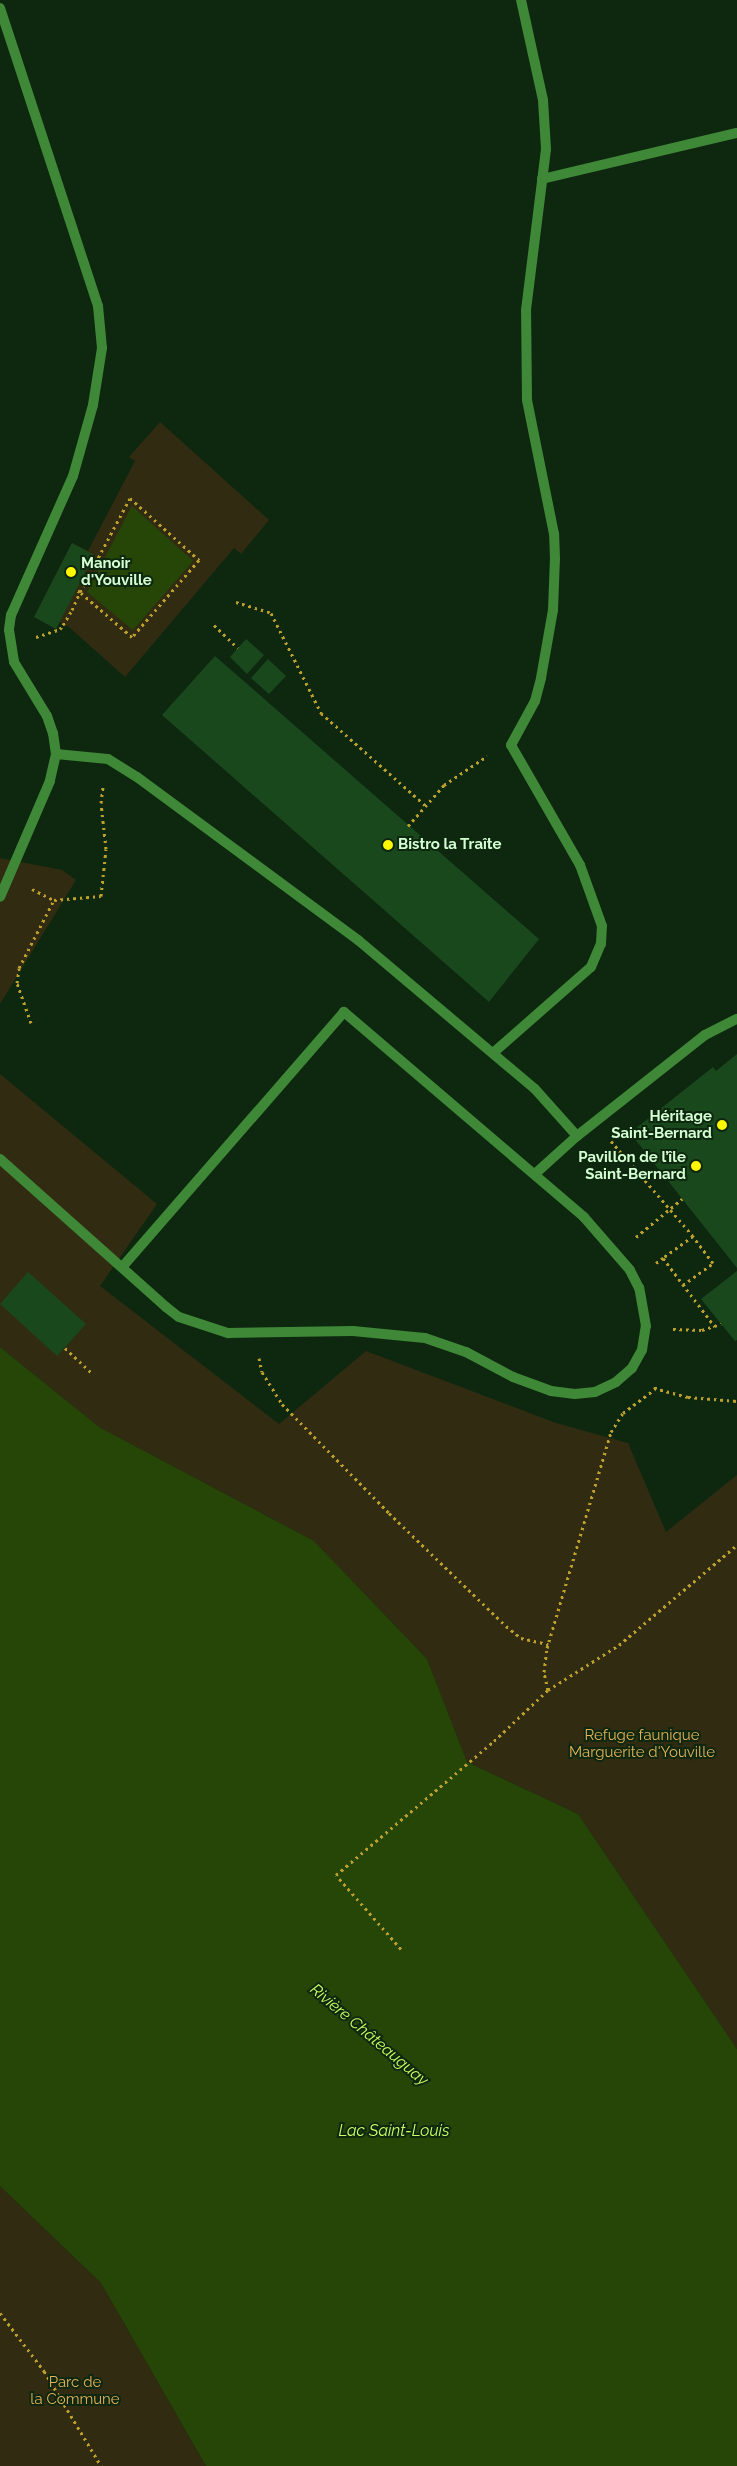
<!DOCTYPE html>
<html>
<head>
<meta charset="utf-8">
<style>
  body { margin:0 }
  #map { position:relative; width:737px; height:2466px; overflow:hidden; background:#0e270f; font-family:Raleway,sans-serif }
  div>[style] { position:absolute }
  .green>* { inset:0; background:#312c11 }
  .water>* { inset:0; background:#264608 }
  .building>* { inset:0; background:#19481d }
  .path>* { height:3px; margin-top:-1.5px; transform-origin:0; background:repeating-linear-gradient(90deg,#bda12a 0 2.5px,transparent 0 6.5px) }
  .lane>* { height:10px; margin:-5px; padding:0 5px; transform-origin:5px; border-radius:5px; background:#3e8837 }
  .dots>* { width:14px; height:14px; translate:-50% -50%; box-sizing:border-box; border:2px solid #0e270f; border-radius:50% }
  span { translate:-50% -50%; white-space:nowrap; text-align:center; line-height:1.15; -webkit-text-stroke:4px #0e270f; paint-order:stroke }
  .poi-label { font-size:15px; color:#d4ffd3; font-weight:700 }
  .left { translate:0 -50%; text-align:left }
  .right { translate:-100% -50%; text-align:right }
  .park-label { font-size:15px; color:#e5b15a }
  .water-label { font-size:16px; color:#caff61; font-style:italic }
</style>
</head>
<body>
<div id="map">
  <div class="green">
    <i style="clip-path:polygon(160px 422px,269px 520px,241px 554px,234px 548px,125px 677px,69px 627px,59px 622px,56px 629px,34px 617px,72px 543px,88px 551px,135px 461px,129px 457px)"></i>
    <i style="clip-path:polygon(0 858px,62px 870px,76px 880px,0 1004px)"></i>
    <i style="clip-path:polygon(0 1074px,157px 1204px,100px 1286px,279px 1424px,366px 1351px,556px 1423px,628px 1443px,666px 1532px,737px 1475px,737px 2049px,578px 1814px,467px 1762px,427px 1659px,314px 1541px,99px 1427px,0 1347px)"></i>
    <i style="clip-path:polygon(0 2186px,101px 2283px,206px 2466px,0 2466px)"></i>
  </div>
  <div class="water">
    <i style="clip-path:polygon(132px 506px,193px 561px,133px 630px,87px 592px)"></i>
    <i style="clip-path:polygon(0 1347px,99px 1427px,314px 1541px,427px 1659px,467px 1762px,578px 1814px,737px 2049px,737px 2466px,206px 2466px,101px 2283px,0 2186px)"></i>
  </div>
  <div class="building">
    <i style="clip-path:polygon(72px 543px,94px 555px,56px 629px,34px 617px)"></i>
    <i style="clip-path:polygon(246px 639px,264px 655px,247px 674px,230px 657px)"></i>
    <i style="clip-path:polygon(215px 656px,539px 939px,489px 1002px,162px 715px)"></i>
    <i style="clip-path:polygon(268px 659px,286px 676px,269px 694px,251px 678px)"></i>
    <i style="clip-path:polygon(737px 1054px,737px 1268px,630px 1133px,713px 1067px,716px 1071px)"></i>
    <i style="clip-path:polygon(737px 1271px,737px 1340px,735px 1341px,701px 1299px)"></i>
    <i style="clip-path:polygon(28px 1272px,86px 1324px,57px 1356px,0 1304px)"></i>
  </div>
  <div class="path">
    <i style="left:236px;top:602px;width:37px;rotate:17deg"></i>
    <i style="left:271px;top:613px;width:112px;rotate:63.4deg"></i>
    <i style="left:321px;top:713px;width:140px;rotate:41.5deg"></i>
    <i style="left:214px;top:625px;width:33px;rotate:44deg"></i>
    <i style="left:36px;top:637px;width:25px;rotate:-18deg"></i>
    <i style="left:60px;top:629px;width:5px;rotate:-53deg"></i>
    <i style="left:63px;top:625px;width:17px;rotate:-59deg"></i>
    <i style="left:72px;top:610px;width:20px;rotate:-66deg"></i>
    <i style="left:80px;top:592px;width:106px;rotate:-62deg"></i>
    <i style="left:130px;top:498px;width:93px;rotate:41.9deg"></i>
    <i style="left:199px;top:560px;width:102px;rotate:131deg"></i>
    <i style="left:132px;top:637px;width:69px;rotate:-139.1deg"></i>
    <i style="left:80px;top:592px;width:4px;rotate:-153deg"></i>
    <i style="left:408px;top:826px;width:55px;rotate:-48.7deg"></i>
    <i style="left:444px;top:785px;width:52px;rotate:-34deg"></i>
    <i style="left:32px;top:889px;width:25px;rotate:27deg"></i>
    <i style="left:31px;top:1023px;width:42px;rotate:-109.3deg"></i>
    <i style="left:17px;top:983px;width:15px;rotate:-82deg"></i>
    <i style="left:19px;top:968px;width:76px;rotate:-62.8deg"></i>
    <i style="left:54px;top:900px;width:47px;rotate:-4.9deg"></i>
    <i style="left:101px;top:896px;width:47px;rotate:-83.9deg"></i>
    <i style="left:106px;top:849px;width:46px;rotate:-96.2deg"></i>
    <i style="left:101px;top:803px;width:16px;rotate:-83deg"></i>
    <i style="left:611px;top:1141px;width:125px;rotate:49.2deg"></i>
    <i style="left:693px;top:1236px;width:37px;rotate:144deg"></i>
    <i style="left:636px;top:1237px;width:60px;rotate:-39.6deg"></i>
    <i style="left:656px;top:1263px;width:9px;rotate:-36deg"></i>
    <i style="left:663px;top:1258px;width:86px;rotate:53deg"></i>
    <i style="left:683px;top:1285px;width:37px;rotate:-36deg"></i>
    <i style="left:713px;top:1263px;width:34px;rotate:-127deg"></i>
    <i style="left:673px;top:1329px;width:29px;rotate:2deg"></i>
    <i style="left:702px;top:1330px;width:20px;rotate:-18deg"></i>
    <i style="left:65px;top:1348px;width:35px;rotate:43deg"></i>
    <i style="left:259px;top:1358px;width:14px;rotate:78deg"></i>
    <i style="left:262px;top:1372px;width:38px;rotate:58deg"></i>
    <i style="left:282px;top:1404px;width:153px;rotate:45.5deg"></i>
    <i style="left:389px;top:1513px;width:163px;rotate:44deg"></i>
    <i style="left:506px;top:1626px;width:19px;rotate:39deg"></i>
    <i style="left:521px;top:1638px;width:28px;rotate:13deg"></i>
    <i style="left:654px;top:1388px;width:35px;rotate:15deg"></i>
    <i style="left:688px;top:1397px;width:49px;rotate:4.7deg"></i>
    <i style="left:548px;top:1690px;width:18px;rotate:-103deg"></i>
    <i style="left:544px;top:1672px;width:24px;rotate:-83deg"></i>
    <i style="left:547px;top:1648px;width:225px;rotate:-73.5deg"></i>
    <i style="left:611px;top:1432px;width:22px;rotate:-58deg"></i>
    <i style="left:623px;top:1413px;width:40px;rotate:-37deg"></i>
    <i style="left:655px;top:1389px;width:6px;rotate:-81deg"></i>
    <i style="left:401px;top:1949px;width:98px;rotate:-131.3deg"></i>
    <i style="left:336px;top:1875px;width:207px;rotate:-40.3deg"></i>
    <i style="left:494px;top:1741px;width:74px;rotate:-43.4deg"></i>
    <i style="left:548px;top:1690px;width:84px;rotate:-32.4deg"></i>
    <i style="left:619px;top:1645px;width:155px;rotate:-40.3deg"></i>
    <i style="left:0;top:2313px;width:73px;rotate:52.8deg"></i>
    <i style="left:44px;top:2371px;width:111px;rotate:59deg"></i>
  </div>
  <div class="lane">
    <i style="left:0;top:8px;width:314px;rotate:71.8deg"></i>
    <i style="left:98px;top:306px;width:42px;rotate:84.6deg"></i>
    <i style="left:102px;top:348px;width:58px;rotate:99deg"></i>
    <i style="left:93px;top:405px;width:74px;rotate:105.7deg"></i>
    <i style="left:73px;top:476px;width:152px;rotate:114deg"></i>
    <i style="left:11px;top:615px;width:15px;rotate:98deg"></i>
    <i style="left:9px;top:630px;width:32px;rotate:81deg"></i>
    <i style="left:14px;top:662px;width:63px;rotate:58.6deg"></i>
    <i style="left:47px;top:716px;width:18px;rotate:71deg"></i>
    <i style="left:53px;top:733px;width:21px;rotate:82deg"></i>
    <i style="left:56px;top:754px;width:28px;rotate:103deg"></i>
    <i style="left:50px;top:781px;width:126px;rotate:113.3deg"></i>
    <i style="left:542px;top:179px;width:200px;rotate:-13.3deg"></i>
    <i style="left:56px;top:754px;width:52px;rotate:5.5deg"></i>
    <i style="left:108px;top:759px;width:34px;rotate:32deg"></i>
    <i style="left:137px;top:777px;width:275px;rotate:36.4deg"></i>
    <i style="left:358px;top:940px;width:231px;rotate:40.1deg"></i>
    <i style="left:535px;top:1089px;width:63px;rotate:48.2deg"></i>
    <i style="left:493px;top:1053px;width:130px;rotate:-41.3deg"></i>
    <i style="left:591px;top:967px;width:25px;rotate:-67deg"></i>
    <i style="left:601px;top:944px;width:18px;rotate:-87deg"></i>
    <i style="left:602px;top:926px;width:65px;rotate:-109.8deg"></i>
    <i style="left:580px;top:865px;width:138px;rotate:-119.9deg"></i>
    <i style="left:511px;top:745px;width:50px;rotate:-61.4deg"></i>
    <i style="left:535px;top:701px;width:24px;rotate:-75deg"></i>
    <i style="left:541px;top:678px;width:69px;rotate:-80deg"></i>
    <i style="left:553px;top:610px;width:51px;rotate:-87.8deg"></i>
    <i style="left:555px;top:559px;width:25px;rotate:-92deg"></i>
    <i style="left:554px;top:534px;width:137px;rotate:-101.4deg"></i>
    <i style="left:527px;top:400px;width:90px;rotate:-90.6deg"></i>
    <i style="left:526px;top:310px;width:162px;rotate:-82.9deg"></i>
    <i style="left:546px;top:149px;width:49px;rotate:-93.5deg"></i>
    <i style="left:543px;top:100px;width:102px;rotate:-102.4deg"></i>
    <i style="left:0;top:1159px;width:222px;rotate:41.7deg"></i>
    <i style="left:166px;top:1307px;width:16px;rotate:38deg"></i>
    <i style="left:179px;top:1317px;width:52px;rotate:18.1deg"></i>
    <i style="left:228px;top:1333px;width:125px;rotate:-0.9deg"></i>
    <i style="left:353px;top:1331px;width:72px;rotate:5.6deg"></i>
    <i style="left:425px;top:1338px;width:43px;rotate:18.9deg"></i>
    <i style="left:466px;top:1352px;width:53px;rotate:28deg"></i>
    <i style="left:513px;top:1377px;width:40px;rotate:20.2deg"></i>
    <i style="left:551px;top:1391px;width:24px;rotate:7deg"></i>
    <i style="left:575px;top:1394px;width:20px;rotate:-6deg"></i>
    <i style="left:595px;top:1392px;width:23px;rotate:-25deg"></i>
    <i style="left:616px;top:1382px;width:21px;rotate:-41deg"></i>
    <i style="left:632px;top:1368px;width:21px;rotate:-61deg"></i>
    <i style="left:642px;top:1350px;width:24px;rotate:-81deg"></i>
    <i style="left:646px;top:1326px;width:39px;rotate:-100deg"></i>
    <i style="left:639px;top:1288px;width:20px;rotate:-117deg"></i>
    <i style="left:630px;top:1270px;width:70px;rotate:-131deg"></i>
    <i style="left:584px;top:1217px;width:316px;rotate:-139.5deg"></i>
    <i style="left:344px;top:1012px;width:338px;rotate:131deg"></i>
    <i style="left:536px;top:1173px;width:55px;rotate:-42.1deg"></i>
    <i style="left:577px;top:1136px;width:163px;rotate:-38.3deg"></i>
    <i style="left:705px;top:1035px;width:36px;rotate:-27deg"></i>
  </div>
  <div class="dots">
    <i style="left:71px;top:572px;background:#fef800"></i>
    <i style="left:388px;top:845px;background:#fef800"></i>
    <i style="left:722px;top:1125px;background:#fef800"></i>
    <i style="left:696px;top:1166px;background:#fef800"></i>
  </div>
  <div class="poi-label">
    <span class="left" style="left:81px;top:572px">Manoir<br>d'Youville</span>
    <span class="left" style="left:398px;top:845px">Bistro la Traîte</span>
    <span class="right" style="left:712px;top:1125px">Héritage<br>Saint-Bernard</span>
    <span class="right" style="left:686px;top:1166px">Pavillon de l’île<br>Saint-Bernard</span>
  </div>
  <div class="park-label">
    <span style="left:642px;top:1744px">Refuge faunique<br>Marguerite d'Youville</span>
    <span style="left:75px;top:2391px">Parc de<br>la Commune</span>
  </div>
  <div class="water-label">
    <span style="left:369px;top:2035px;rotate:40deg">Rivière Châteauguay</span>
    <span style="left:394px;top:2131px">Lac Saint-Louis</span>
  </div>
</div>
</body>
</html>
